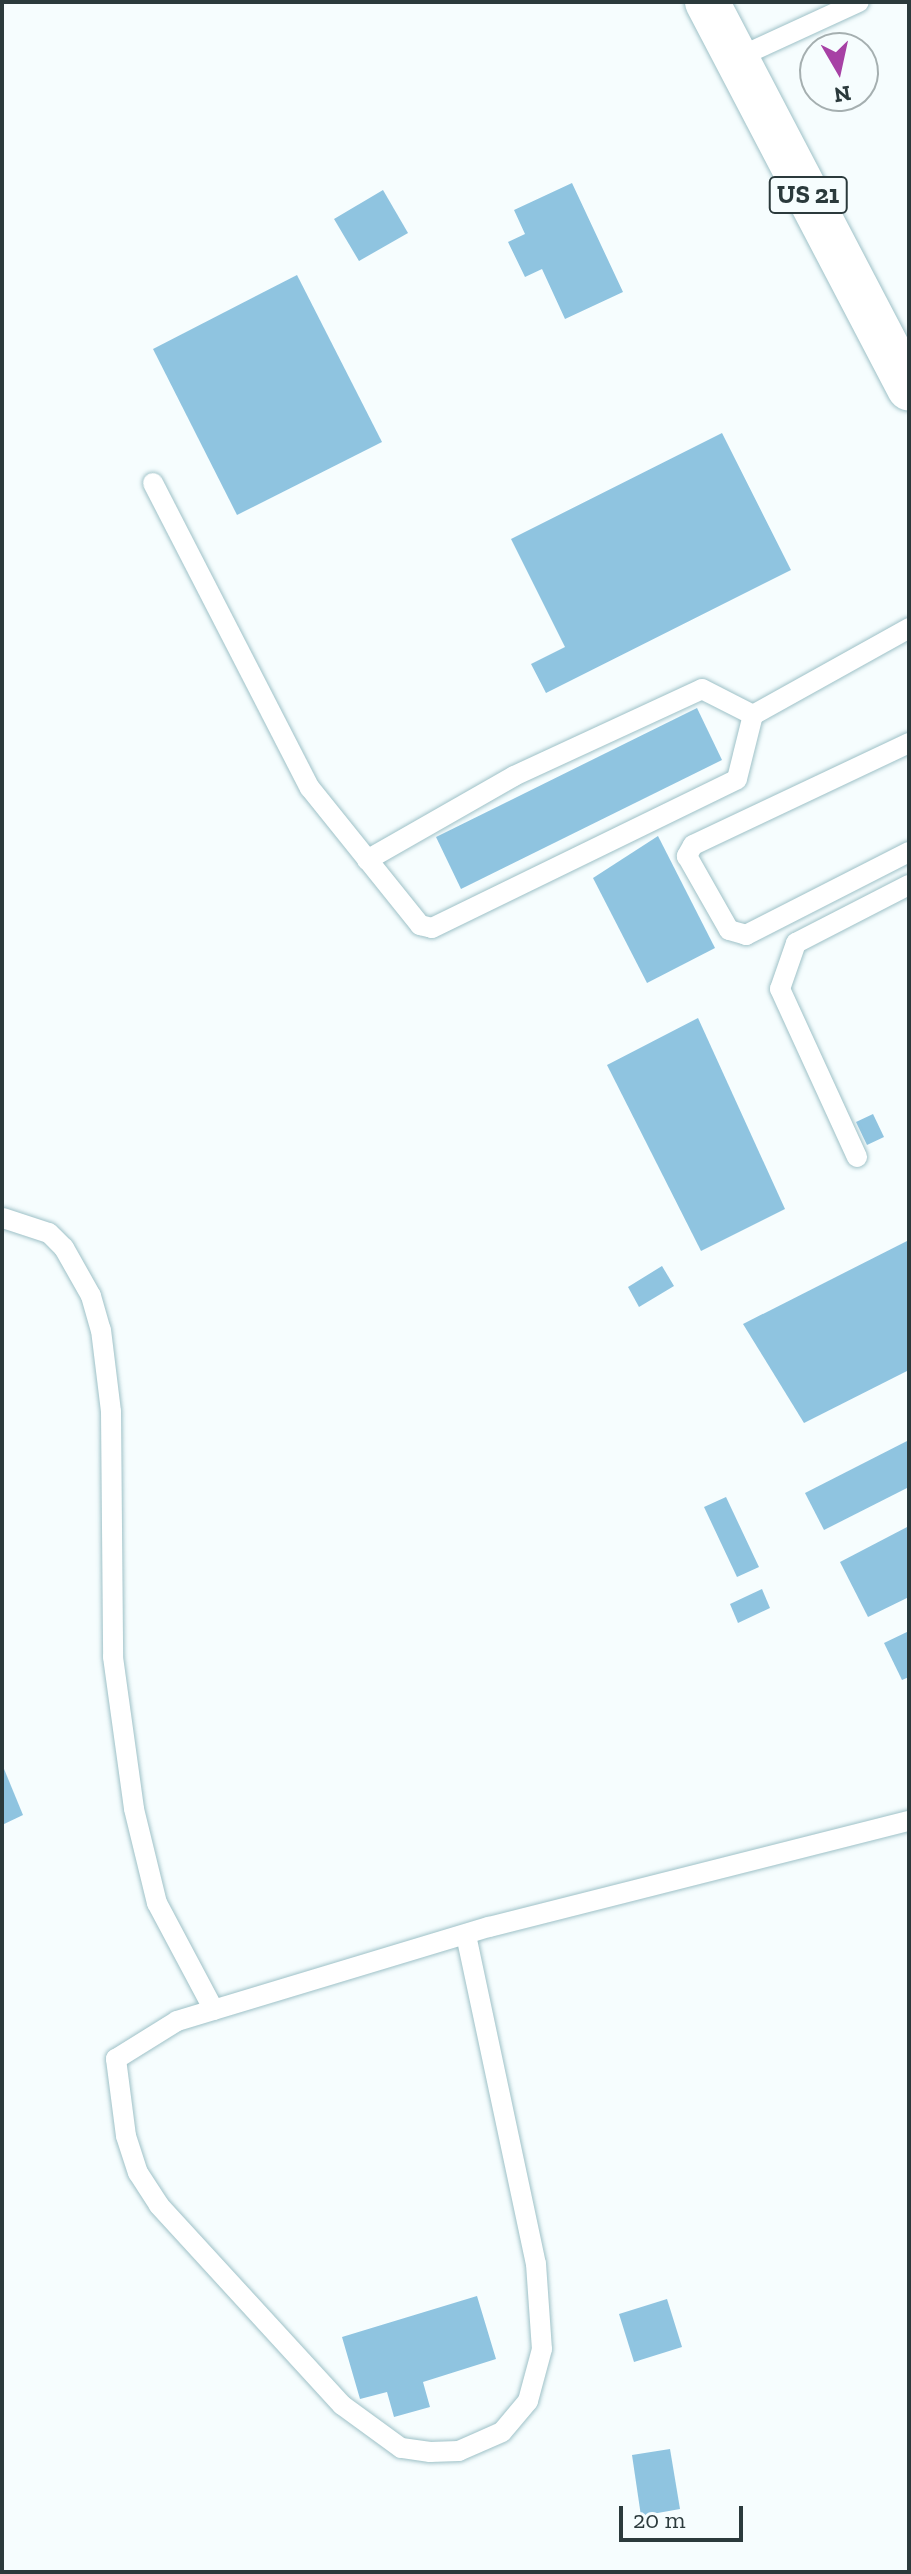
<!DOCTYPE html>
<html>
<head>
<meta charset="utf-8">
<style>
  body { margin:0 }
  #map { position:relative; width:911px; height:2574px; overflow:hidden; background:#f6fdfe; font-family:"Zilla Slab",serif }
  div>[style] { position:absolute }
  .building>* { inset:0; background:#8fc4e0 }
  .roads { filter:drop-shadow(0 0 2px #9ec1c7) drop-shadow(0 0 2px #9ec1c7) }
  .service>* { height:20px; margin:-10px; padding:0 10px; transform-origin:10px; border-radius:10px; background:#fff }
  .primary>* { height:44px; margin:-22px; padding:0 22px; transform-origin:22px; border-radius:22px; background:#fff }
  span { translate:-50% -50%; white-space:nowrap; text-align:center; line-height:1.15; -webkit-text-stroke:8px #f6fdfe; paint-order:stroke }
  .shield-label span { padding:2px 6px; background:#f6fdfe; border:2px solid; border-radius:6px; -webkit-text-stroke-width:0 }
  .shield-label { font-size:26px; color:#2b3a3c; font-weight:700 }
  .frame { position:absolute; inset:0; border:4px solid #2b3a3c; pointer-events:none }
  .north { position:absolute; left:799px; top:32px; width:80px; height:80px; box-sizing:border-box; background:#f6fdfe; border:2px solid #a5afb0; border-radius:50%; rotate:171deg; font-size:22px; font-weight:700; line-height:32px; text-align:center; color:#2b3a3c }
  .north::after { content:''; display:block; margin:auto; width:28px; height:36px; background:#a741a5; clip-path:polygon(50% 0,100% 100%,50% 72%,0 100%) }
  .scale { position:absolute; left:619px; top:2506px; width:124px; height:36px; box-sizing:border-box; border:4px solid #2b3a3c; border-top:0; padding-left:10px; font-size:24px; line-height:28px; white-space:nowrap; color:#2b3a3c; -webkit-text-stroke:6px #f6fdfe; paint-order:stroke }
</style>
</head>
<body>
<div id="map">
  <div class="building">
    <i style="clip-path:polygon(572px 183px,623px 292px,565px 319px,542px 269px,525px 277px,508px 242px,525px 234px,514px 210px)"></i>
    <i style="clip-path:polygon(383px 190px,408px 233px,359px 261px,334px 219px)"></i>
    <i style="clip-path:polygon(297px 275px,382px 442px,237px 515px,153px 349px)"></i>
    <i style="clip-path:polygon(722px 433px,791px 570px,546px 693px,531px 664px,565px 647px,511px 539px)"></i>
    <i style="clip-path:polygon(697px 708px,722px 760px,461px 889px,436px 837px)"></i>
    <i style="clip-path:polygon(658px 836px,715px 948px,647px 983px,593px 878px)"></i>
    <i style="clip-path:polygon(698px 1018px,785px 1209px,701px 1251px,607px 1065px)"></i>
    <i style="clip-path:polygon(873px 1114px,884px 1137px,867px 1145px,856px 1122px)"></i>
    <i style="clip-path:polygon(909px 1240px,909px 1370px,804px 1423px,743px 1324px)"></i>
    <i style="clip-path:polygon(662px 1266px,674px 1286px,639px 1307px,628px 1287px)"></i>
    <i style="clip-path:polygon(909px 1440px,909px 1487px,824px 1530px,805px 1493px)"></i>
    <i style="clip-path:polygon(726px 1497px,759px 1567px,737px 1577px,704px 1507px)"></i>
    <i style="clip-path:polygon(909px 1526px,909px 1597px,868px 1617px,840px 1562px)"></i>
    <i style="clip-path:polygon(762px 1589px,770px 1608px,738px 1623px,730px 1604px)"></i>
    <i style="clip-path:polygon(909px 1631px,909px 1677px,902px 1680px,884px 1643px)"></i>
    <i style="clip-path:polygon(2px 1764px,23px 1815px,2px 1825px)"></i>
    <i style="clip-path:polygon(477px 2296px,496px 2359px,423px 2382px,430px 2407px,394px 2417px,387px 2392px,360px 2399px,342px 2337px)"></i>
    <i style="clip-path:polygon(667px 2299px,682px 2347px,634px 2362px,619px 2314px)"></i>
    <i style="clip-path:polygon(670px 2449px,680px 2509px,641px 2516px,632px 2455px)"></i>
  </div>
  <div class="roads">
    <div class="service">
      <i style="left:737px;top:58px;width:134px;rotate:-24.7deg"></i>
      <i style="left:153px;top:483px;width:343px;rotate:62.8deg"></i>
      <i style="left:310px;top:788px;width:176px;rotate:51.2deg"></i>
      <i style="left:420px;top:925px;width:12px;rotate:14deg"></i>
      <i style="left:432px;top:928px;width:339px;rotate:-26deg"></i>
      <i style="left:737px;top:779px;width:66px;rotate:-76deg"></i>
      <i style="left:753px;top:715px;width:179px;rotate:-29.1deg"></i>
      <i style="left:909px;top:743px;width:239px;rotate:154.7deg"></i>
      <i style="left:693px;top:845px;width:13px;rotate:119deg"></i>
      <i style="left:687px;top:856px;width:85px;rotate:60.4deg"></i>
      <i style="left:729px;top:930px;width:18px;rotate:16deg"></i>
      <i style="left:746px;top:935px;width:183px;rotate:-27deg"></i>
      <i style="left:367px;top:860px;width:169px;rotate:-29.7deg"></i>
      <i style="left:514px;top:776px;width:207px;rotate:-24.8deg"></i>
      <i style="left:702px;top:689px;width:57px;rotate:27deg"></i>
      <i style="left:857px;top:1157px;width:185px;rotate:-114.6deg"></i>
      <i style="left:780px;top:989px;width:49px;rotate:-70.8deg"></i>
      <i style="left:796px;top:943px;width:127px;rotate:-27.2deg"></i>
      <i style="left:3px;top:1218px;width:48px;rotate:18.1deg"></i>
      <i style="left:49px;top:1233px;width:21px;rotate:45deg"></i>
      <i style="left:64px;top:1248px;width:55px;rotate:60.6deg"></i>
      <i style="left:91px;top:1296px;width:35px;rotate:74deg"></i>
      <i style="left:101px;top:1330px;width:83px;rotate:83deg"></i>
      <i style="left:111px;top:1412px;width:245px;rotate:89.5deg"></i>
      <i style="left:113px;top:1657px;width:153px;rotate:82.1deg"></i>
      <i style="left:134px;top:1809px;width:97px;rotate:76.3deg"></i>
      <i style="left:157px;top:1903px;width:121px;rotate:62deg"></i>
      <i style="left:466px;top:1935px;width:336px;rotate:78deg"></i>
      <i style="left:536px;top:2264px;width:85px;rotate:86deg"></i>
      <i style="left:542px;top:2349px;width:54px;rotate:105.1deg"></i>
      <i style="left:528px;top:2401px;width:40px;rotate:130deg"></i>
      <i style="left:502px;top:2432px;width:47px;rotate:156.2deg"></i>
      <i style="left:459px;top:2451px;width:29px;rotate:178deg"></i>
      <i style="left:430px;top:2452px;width:29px;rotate:-172deg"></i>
      <i style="left:401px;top:2448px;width:73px;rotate:-143.9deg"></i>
      <i style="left:342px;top:2405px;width:271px;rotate:-132.5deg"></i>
      <i style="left:159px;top:2205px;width:38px;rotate:-123deg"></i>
      <i style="left:138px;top:2173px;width:39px;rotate:-108deg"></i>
      <i style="left:126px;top:2136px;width:78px;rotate:-97.4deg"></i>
      <i style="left:116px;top:2059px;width:72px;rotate:-31.9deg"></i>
      <i style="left:177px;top:2021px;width:326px;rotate:-16.8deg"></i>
      <i style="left:489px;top:1927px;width:433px;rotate:-14.2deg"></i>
    </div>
    <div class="primary">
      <i style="left:707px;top:2px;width:436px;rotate:62.4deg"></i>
    </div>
  </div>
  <div class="shield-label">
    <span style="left:808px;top:195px">US 21</span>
  </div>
  <div class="frame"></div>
  <div class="north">N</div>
  <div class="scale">20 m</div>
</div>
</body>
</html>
